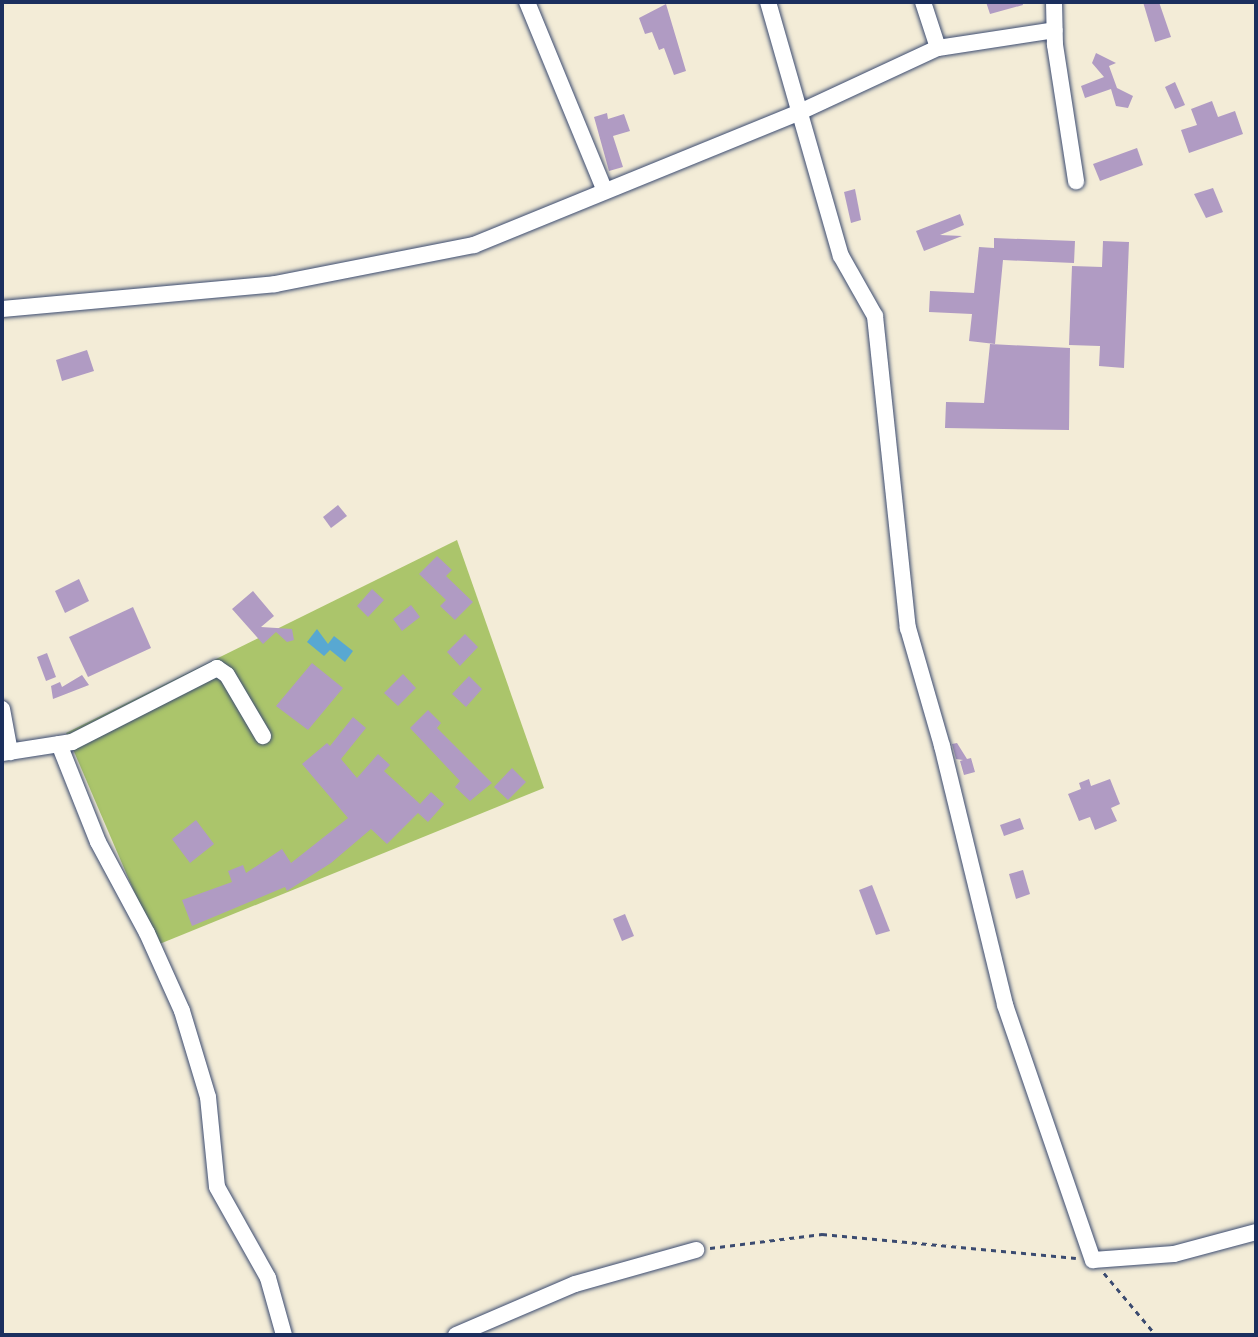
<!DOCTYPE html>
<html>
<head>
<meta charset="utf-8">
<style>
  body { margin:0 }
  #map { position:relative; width:1258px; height:1337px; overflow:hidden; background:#f3ecd7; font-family:"Gochi Hand",sans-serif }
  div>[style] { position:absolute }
  .green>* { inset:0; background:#abc56b }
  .water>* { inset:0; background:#58a8d2 }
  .building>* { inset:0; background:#b09bc3 }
  .path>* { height:2.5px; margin-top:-1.25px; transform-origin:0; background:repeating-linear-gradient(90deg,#3b4b70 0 5px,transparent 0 10px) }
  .roads { filter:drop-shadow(0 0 2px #3b4b70) drop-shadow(0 0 2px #3b4b70) }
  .street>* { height:16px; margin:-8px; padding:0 8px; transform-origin:8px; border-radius:8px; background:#fff }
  span { translate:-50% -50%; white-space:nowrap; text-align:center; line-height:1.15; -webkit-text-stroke:5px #fff; paint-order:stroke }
  .frame { position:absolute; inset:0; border:4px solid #1b2f5e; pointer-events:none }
</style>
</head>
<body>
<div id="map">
  <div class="green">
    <i style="clip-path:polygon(457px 540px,544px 788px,157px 945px,66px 733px)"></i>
  </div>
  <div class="water">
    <i style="clip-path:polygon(317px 629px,328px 644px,334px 636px,353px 651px,345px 662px,330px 650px,324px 656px,307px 642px)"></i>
  </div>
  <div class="building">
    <i style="clip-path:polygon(986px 2px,1022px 2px,1023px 5px,990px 14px)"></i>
    <i style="clip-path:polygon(1143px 2px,1159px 2px,1171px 37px,1155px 42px)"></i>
    <i style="clip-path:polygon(666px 4px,686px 71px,674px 75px,664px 48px,659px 50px,652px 32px,645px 34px,639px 18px)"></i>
    <i style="clip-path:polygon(1096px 53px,1116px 63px,1109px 66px,1117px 88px,1133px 96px,1128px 108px,1116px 106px,1111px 89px,1085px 98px,1081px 86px,1104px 77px,1092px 63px)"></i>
    <i style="clip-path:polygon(1175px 82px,1185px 105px,1175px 109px,1165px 87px)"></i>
    <i style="clip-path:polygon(1212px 101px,1218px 117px,1235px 111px,1243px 134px,1189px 153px,1181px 130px,1197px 125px,1191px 109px)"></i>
    <i style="clip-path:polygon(607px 113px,608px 119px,624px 114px,630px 131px,613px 136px,623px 167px,609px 171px,594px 117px)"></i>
    <i style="clip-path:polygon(1137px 148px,1143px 165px,1100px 181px,1093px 164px)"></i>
    <i style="clip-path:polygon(1213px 188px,1223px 212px,1206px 218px,1194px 194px)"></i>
    <i style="clip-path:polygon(855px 189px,861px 220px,851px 223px,844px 192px)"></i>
    <i style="clip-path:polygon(960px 214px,964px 225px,940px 235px,962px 236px,924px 251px,916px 231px)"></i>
    <i style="clip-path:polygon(994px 238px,1075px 241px,1074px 263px,1003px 260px,995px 344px,969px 341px,972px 314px,929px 312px,930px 291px,974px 293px,979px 247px,994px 248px)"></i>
    <i style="clip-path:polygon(1103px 241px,1129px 242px,1124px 368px,1099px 366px,1100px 346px,1069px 345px,1072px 266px,1102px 267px)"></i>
    <i style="clip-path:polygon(990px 344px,1070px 348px,1069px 430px,945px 428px,946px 402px,984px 403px)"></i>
    <i style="clip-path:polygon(87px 350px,94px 371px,62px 381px,56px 360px)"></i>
    <i style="clip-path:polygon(338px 505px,347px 516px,331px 528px,323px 517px)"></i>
    <i style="clip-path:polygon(437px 556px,452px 570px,446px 576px,473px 602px,455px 620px,440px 606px,446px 600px,419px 574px)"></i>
    <i style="clip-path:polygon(79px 579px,89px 601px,65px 613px,55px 591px)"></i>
    <i style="clip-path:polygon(372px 589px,384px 600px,368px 617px,357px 606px)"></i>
    <i style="clip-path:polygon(253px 591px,274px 616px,261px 627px,292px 629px,294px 640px,287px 642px,276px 632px,263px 644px,232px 609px)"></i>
    <i style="clip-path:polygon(411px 605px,420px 617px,402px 631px,393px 619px)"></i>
    <i style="clip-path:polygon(133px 607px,151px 648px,88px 677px,69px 637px)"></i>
    <i style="clip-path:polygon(465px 634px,478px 647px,460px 666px,447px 652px)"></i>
    <i style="clip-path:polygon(47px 653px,56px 677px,46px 681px,37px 657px)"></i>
    <i style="clip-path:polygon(312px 663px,343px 688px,308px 730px,276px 706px)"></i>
    <i style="clip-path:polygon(403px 674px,416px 688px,398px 706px,384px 693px)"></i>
    <i style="clip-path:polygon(82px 675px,89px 685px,53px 699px,51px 686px,60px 682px,62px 687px)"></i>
    <i style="clip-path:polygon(469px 676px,482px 689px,466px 707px,452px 694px)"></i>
    <i style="clip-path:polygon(428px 710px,441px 723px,437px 728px,492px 783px,470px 801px,455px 787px,460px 781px,410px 728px)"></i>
    <i style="clip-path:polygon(353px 717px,366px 728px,341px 759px,357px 778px,378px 754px,390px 765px,384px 771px,420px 804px,431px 792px,444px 804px,428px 822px,418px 813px,387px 844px,371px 829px,331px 863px,287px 891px,285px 887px,192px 926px,182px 900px,232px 882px,228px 871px,243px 865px,246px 873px,282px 849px,291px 863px,348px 818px,302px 764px,327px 743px,330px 746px)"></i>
    <i style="clip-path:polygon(957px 743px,967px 759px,971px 758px,975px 772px,964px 775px,960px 761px,963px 760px,956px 759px,952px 744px)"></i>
    <i style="clip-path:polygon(512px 768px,526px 782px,508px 800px,494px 787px)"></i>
    <i style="clip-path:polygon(1089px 779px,1091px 786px,1110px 779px,1120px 804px,1111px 808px,1117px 821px,1095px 830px,1090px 817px,1079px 821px,1068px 794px,1081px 789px,1079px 783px)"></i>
    <i style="clip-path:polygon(1020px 818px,1024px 829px,1004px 836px,1000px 825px)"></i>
    <i style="clip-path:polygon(196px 820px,214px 844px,190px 863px,172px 839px)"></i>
    <i style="clip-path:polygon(1023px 870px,1030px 894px,1016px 899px,1009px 874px)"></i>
    <i style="clip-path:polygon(872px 885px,890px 931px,876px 935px,859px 890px)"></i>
    <i style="clip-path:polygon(625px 914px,634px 936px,622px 941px,613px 919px)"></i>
  </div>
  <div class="path">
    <i style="left:710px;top:1248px;width:113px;rotate:-7.1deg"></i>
    <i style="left:822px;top:1234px;width:255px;rotate:5.4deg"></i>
    <i style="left:1104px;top:1273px;width:81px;rotate:50deg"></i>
  </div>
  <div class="roads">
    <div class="street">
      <i style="left:527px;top:2px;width:204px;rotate:67.6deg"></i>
      <i style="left:768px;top:2px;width:264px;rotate:74deg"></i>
      <i style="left:841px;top:256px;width:69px;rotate:60.5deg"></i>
      <i style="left:875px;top:316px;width:314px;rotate:84deg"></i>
      <i style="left:908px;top:628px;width:123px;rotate:73.9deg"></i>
      <i style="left:942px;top:746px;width:267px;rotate:76.3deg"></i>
      <i style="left:1005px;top:1005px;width:270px;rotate:71deg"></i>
      <i style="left:1093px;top:1260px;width:81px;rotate:-4.2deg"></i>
      <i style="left:1174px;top:1254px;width:85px;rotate:-15deg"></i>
      <i style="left:923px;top:2px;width:48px;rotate:71.9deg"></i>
      <i style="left:1054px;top:2px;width:43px;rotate:88.7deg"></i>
      <i style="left:1055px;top:45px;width:138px;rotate:81.2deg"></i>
      <i style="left:2px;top:309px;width:274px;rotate:-5.2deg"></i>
      <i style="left:275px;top:284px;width:203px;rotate:-11.1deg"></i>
      <i style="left:474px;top:245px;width:354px;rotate:-22.2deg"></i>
      <i style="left:802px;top:111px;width:150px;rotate:-24.9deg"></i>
      <i style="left:938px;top:48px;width:118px;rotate:-8.7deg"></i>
      <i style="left:2px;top:709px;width:44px;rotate:79.5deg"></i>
      <i style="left:59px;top:744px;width:105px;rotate:68.3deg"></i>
      <i style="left:98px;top:842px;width:103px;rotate:61.7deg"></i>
      <i style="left:147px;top:933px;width:85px;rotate:65.8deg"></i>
      <i style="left:182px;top:1011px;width:90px;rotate:73.2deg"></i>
      <i style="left:208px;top:1097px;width:90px;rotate:84.3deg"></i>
      <i style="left:217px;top:1187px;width:104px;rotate:60.7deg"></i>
      <i style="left:268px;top:1278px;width:59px;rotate:74.3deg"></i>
      <i style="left:2px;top:753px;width:71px;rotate:-8.9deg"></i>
      <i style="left:72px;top:742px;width:163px;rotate:-27deg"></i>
      <i style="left:217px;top:668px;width:12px;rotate:35deg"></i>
      <i style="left:227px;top:675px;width:71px;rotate:59.5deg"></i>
      <i style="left:456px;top:1335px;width:129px;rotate:-23.2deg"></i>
      <i style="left:575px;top:1284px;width:126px;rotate:-15.7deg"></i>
    </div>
  </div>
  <div class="frame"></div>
</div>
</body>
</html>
